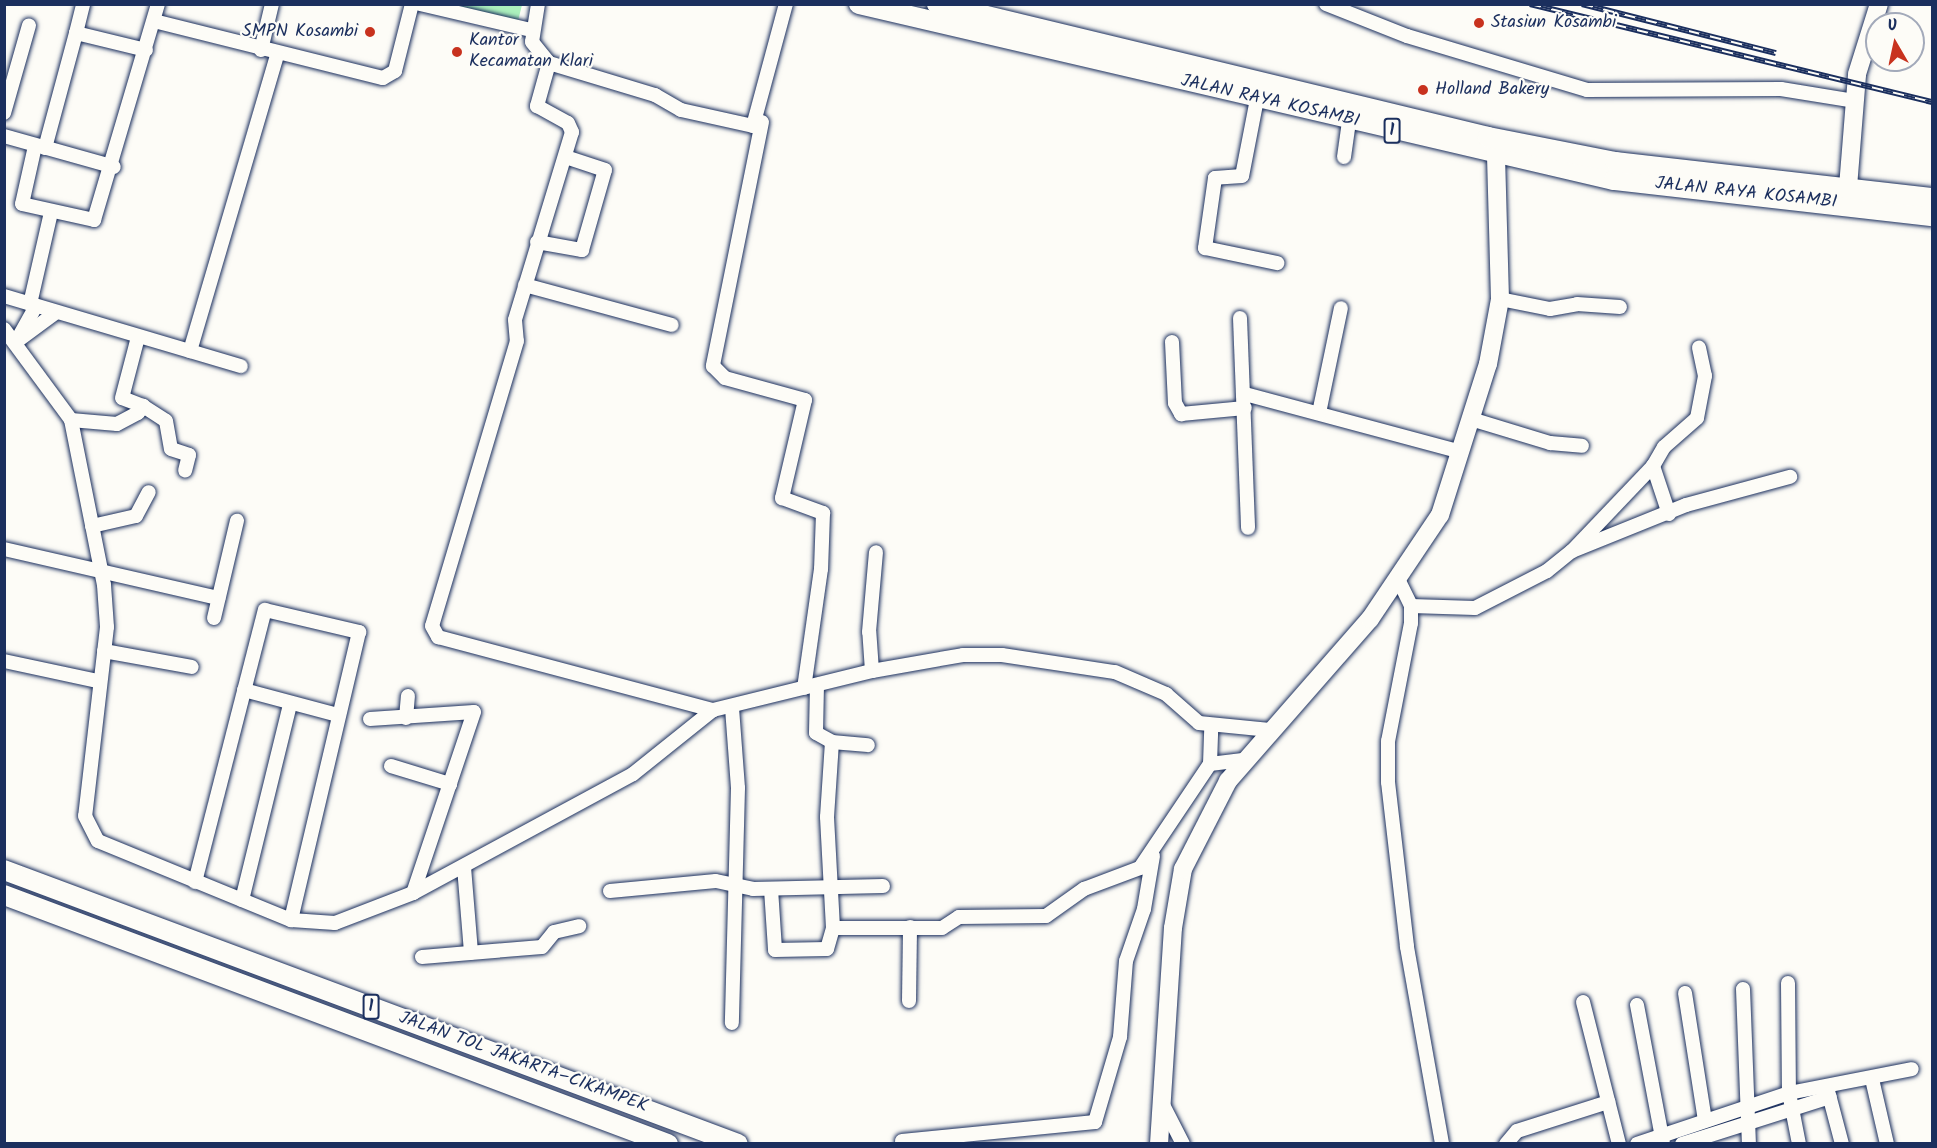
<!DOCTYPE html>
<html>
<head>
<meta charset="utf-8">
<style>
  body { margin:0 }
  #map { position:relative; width:1937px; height:1148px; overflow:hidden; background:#fdfcf7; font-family:Kalam,sans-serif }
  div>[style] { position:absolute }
  .green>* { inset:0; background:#acf1bd }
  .roads { filter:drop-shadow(0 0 2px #1b2f5e) drop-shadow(0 0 2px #1b2f5e) }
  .minor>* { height:14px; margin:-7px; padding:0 7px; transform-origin:7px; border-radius:7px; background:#fdfcf7 }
  .major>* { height:18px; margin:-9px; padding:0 9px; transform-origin:9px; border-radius:9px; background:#fdfcf7 }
  .highway>* { height:20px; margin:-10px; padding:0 10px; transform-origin:10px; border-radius:10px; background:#fdfcf7 }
  .rail>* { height:6px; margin-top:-3px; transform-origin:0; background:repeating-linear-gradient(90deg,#fdfcf7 0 11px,#1b2f5e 0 22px); box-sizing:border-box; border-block:2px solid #1b2f5e }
  .dots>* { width:16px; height:16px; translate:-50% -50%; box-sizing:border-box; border:3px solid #fdfcf7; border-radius:50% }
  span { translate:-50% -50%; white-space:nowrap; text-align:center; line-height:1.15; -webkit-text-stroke:4.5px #fdfcf7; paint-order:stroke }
  .shield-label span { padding:2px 4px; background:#fdfcf7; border:2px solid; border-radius:4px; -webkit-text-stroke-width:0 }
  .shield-label { font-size:16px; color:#1b2f5e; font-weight:700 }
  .poi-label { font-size:18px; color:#1b2f5e }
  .left { translate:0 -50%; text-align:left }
  .right { translate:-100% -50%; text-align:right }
  .street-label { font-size:18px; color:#1b2f5e }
  .frame { position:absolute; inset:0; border:6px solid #1b2f5e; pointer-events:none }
  .north { position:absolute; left:1865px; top:12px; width:60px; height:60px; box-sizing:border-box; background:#fdfcf7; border:2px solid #a3aaba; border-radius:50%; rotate:351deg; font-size:16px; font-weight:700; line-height:24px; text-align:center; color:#1b2f5e }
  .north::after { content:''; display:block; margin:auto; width:21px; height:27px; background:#c8321e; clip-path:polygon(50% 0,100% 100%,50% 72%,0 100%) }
</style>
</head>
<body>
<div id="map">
  <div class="green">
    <i style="clip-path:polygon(440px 5px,522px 5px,517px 25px)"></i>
  </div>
  <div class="roads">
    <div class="minor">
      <i style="left:420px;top:4px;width:114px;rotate:13.2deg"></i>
      <i style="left:538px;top:4px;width:38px;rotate:99deg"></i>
      <i style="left:532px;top:42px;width:27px;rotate:51deg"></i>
      <i style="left:549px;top:63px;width:45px;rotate:105.6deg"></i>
      <i style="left:537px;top:106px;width:35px;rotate:29deg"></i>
      <i style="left:568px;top:123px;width:10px;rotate:66deg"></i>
      <i style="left:572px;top:132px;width:196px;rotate:106.9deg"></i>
      <i style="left:515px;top:320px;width:21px;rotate:85deg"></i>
      <i style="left:517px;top:341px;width:297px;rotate:106.6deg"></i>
      <i style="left:432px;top:626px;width:13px;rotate:61deg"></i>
      <i style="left:438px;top:637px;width:285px;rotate:14.9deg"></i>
      <i style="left:713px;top:710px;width:164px;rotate:-13.8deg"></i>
      <i style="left:872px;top:671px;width:92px;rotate:-10deg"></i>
      <i style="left:963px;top:655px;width:39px"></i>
      <i style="left:1002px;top:655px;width:114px;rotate:8.6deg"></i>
      <i style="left:1115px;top:672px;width:56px;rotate:23.3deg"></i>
      <i style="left:1166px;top:694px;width:44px;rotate:41.3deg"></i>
      <i style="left:1199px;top:723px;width:71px;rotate:5.6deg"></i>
      <i style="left:1326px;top:4px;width:87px;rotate:21.6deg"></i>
      <i style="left:1407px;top:36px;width:188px;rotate:16.7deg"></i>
      <i style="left:1587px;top:90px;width:194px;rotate:-0.3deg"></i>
      <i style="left:1781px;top:89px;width:74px;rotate:9.3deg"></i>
      <i style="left:154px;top:21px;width:236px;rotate:14deg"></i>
      <i style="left:383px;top:78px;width:14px;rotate:-30deg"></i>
      <i style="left:395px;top:71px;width:69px;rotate:-75.8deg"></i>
      <i style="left:76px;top:33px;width:30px;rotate:-76deg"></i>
      <i style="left:261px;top:50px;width:47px;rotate:-76.6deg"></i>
      <i style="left:549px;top:63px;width:111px;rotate:16.8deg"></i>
      <i style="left:655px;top:95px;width:30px;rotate:30deg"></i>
      <i style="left:681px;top:110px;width:74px;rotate:12.5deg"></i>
      <i style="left:753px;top:126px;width:126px;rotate:-74.9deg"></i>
      <i style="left:1257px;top:99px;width:78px;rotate:101deg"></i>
      <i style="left:1242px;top:176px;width:27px;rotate:176deg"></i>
      <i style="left:1215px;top:178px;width:71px;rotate:98.1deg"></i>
      <i style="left:1205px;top:248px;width:74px;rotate:11.8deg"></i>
      <i style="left:4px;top:113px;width:91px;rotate:-74.1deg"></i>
      <i style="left:762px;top:122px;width:249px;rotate:101.4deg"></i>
      <i style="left:713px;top:366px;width:17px;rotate:45deg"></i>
      <i style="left:725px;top:378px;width:83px;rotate:15.4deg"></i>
      <i style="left:805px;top:400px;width:101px;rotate:103.2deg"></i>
      <i style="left:782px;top:498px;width:44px;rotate:20.1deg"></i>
      <i style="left:823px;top:513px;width:56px;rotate:92deg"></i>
      <i style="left:821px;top:569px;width:120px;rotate:98.1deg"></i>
      <i style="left:4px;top:136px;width:114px;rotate:15.7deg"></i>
      <i style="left:35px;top:146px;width:59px;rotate:102.6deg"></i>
      <i style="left:22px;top:204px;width:74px;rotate:12.5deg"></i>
      <i style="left:94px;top:220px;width:225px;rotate:-73.5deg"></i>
      <i style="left:45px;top:148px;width:119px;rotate:-74.9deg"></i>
      <i style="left:76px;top:33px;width:72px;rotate:13.7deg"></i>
      <i style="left:1344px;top:157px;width:36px;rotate:-82deg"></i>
      <i style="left:537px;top:242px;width:46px;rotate:10.1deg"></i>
      <i style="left:582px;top:250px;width:83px;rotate:-74deg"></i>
      <i style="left:605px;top:170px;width:41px;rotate:-161.6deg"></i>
      <i style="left:525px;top:285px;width:152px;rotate:15.2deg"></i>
      <i style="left:4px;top:296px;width:247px;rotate:16.5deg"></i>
      <i style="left:1500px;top:299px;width:51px;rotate:11.3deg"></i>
      <i style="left:1550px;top:309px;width:27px;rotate:-10deg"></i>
      <i style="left:1577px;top:304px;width:43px;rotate:4deg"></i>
      <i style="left:30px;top:304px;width:94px;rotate:-77.1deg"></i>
      <i style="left:1240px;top:318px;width:210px;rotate:87.8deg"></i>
      <i style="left:4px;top:329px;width:113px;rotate:53.6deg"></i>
      <i style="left:71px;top:420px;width:168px;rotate:78.7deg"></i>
      <i style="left:104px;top:585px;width:42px;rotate:85.9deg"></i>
      <i style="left:107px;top:627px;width:190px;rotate:96.6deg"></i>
      <i style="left:85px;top:816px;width:28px;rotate:63deg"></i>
      <i style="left:98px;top:841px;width:209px;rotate:22.3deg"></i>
      <i style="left:291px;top:920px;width:44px;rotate:3.9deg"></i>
      <i style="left:335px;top:923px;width:84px;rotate:-21deg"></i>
      <i style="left:413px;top:893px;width:250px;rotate:-28.4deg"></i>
      <i style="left:633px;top:774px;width:102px;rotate:-38.7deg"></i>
      <i style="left:16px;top:342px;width:49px;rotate:-36.6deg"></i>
      <i style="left:16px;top:342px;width:41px;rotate:-60.9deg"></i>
      <i style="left:1172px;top:342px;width:61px;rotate:87.2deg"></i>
      <i style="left:1175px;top:403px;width:13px;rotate:61deg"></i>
      <i style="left:1181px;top:414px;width:64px;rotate:-5.4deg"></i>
      <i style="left:190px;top:351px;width:309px;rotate:-73.6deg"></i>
      <i style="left:1245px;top:394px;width:224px;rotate:15deg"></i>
      <i style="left:143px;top:406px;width:27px;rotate:33deg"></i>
      <i style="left:166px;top:421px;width:28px;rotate:80deg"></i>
      <i style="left:171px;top:449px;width:19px;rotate:18deg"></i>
      <i style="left:189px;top:455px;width:16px;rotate:104deg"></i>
      <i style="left:1319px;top:413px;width:107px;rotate:-78.2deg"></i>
      <i style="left:1471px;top:419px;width:83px;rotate:16.9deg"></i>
      <i style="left:1550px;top:443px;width:32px;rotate:5deg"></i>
      <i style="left:71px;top:420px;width:46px;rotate:5deg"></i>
      <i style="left:117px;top:424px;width:24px;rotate:-28deg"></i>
      <i style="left:138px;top:413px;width:9px;rotate:-54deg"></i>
      <i style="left:143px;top:406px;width:22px;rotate:-159deg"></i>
      <i style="left:122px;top:398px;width:63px;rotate:-75.3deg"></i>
      <i style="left:1669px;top:514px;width:51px;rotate:-108.4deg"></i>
      <i style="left:1653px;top:466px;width:22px;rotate:-60deg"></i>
      <i style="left:1664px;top:447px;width:44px;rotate:-41.3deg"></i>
      <i style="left:1697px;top:418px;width:43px;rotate:-79.2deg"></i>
      <i style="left:1705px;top:376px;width:29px;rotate:-102deg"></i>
      <i style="left:92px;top:526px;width:45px;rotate:-12.8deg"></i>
      <i style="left:136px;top:516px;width:27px;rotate:-62deg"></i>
      <i style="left:4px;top:549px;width:220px;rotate:12.9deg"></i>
      <i style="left:1572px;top:551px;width:117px;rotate:-46.4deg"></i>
      <i style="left:1399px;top:581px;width:28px;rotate:64deg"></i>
      <i style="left:1411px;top:606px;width:17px;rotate:90deg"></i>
      <i style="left:1411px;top:623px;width:120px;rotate:101deg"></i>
      <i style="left:1388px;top:741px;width:41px;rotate:90deg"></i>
      <i style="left:1388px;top:782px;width:166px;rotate:83.4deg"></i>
      <i style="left:1407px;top:947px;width:200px;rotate:79.9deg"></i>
      <i style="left:1411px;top:606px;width:64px;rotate:1.8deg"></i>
      <i style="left:1475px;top:608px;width:81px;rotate:-27.2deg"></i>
      <i style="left:1547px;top:571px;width:32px;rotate:-39deg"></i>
      <i style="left:1572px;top:551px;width:123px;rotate:-22deg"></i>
      <i style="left:1686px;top:505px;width:108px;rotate:-15.1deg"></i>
      <i style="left:214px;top:618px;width:100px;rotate:-76.7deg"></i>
      <i style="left:104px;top:651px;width:89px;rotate:10.3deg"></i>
      <i style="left:4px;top:661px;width:95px;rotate:12.1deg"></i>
      <i style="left:872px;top:671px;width:39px;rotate:-94deg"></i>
      <i style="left:869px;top:632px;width:80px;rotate:-85deg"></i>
      <i style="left:817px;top:685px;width:48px;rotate:91.2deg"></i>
      <i style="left:816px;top:733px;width:18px;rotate:29deg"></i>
      <i style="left:832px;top:742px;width:36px;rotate:5deg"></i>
      <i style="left:244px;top:690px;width:97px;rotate:14.9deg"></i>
      <i style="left:732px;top:708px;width:80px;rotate:85.7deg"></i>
      <i style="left:738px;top:788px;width:235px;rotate:91.5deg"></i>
      <i style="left:406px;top:718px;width:22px;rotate:-85deg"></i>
      <i style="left:370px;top:719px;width:104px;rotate:-3.9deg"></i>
      <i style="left:474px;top:712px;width:191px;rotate:108.6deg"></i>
      <i style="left:1210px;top:764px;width:38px;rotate:-88deg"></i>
      <i style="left:391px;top:766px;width:62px;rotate:17deg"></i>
      <i style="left:464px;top:867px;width:86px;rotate:85.3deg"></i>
      <i style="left:195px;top:882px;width:281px;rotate:-75.6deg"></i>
      <i style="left:265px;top:610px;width:97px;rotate:13.2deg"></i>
      <i style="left:359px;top:632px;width:296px;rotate:103.3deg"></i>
      <i style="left:771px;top:889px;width:61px;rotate:86.2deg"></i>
      <i style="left:775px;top:950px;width:52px;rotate:-1.1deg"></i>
      <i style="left:827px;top:949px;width:22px;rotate:-74deg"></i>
      <i style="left:833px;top:928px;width:111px;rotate:-93.1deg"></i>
      <i style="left:827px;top:817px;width:75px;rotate:-86.2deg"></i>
      <i style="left:610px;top:891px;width:106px;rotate:-5.4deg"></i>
      <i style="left:716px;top:881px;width:38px;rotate:12deg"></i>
      <i style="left:753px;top:889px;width:130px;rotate:-1.3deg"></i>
      <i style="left:242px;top:900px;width:202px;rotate:-76.2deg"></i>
      <i style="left:833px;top:928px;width:109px"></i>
      <i style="left:942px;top:928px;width:20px;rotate:-33deg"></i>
      <i style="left:959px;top:917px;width:87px;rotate:-0.7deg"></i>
      <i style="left:1046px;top:916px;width:47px;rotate:-35.4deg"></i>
      <i style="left:1084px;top:889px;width:60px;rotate:-20.6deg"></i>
      <i style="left:1140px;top:868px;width:125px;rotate:-56.1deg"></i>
      <i style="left:1210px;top:764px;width:35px;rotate:-7deg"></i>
      <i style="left:422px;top:957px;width:120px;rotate:-4.8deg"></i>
      <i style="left:542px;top:947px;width:19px;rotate:-51deg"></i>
      <i style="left:554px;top:932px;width:26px;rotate:-13deg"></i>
      <i style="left:1788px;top:983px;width:110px;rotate:89.5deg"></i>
      <i style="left:1789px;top:1093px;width:52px;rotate:78.9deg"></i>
      <i style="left:1743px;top:989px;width:155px;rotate:87.8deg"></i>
      <i style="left:1685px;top:993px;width:129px;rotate:81.1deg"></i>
      <i style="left:909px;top:1001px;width:74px;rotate:-89.2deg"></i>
      <i style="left:1583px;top:1002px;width:146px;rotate:75.8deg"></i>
      <i style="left:1637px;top:1005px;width:139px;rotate:79.3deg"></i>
      <i style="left:1872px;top:1079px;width:67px;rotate:77deg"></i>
      <i style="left:1828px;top:1091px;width:55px;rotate:75.2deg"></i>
      <i style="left:1162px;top:1103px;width:46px;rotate:62.9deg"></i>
      <i style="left:902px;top:1141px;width:194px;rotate:-5.6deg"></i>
      <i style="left:1095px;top:1122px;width:89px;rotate:-73.6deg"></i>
      <i style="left:1120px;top:1037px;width:76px;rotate:-85.5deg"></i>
      <i style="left:1126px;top:961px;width:55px;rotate:-70.9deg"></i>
      <i style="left:1144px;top:909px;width:54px;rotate:-80.4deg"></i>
      <i style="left:1506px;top:1144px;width:17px;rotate:-50deg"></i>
      <i style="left:1517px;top:1131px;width:96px;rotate:-17.7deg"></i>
      <i style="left:1637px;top:1144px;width:160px;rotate:-18.5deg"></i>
      <i style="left:1789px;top:1093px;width:125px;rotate:-11deg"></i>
      <i style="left:1682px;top:1144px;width:155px;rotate:-17.6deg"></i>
    </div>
    <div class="major">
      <i style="left:1848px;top:187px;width:113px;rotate:-85.4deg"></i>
      <i style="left:1857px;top:74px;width:73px;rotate:-72.6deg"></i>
      <i style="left:1159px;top:1144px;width:216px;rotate:-86.3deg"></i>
      <i style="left:1173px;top:928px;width:60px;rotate:-80.4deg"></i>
      <i style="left:1183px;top:869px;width:99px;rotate:-62.9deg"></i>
      <i style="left:1228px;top:781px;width:215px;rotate:-48.8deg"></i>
      <i style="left:1370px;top:619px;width:125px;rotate:-56.1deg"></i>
      <i style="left:1440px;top:515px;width:158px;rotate:-72.4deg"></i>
      <i style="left:1488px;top:364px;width:66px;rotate:-79.5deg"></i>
      <i style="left:1500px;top:299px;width:144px;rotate:-91.6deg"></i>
    </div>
    <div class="highway">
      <i style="left:859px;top:4px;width:775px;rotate:13.12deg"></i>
      <i style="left:1614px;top:180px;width:320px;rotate:6.5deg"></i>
      <i style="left:937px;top:4px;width:567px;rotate:13.57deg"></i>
      <i style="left:1488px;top:137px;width:130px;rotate:11.1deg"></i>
      <i style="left:1616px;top:162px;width:318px;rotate:6.5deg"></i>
      <i style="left:4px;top:870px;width:783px;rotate:20.47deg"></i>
      <i style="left:4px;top:895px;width:709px;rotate:20.56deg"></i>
    </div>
  </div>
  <div class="rail">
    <i style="left:1530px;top:4px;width:414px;rotate:13.7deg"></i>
    <i style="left:1582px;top:4px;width:200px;rotate:14.2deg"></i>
  </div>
  <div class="dots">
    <i style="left:1479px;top:23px;background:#c8321e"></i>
    <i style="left:370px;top:32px;background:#c8321e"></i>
    <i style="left:457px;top:52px;background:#c8321e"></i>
    <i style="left:1423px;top:90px;background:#c8321e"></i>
  </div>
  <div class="shield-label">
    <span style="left:1392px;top:131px">1</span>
    <span style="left:371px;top:1007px">1</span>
  </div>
  <div class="poi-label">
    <span class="left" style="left:1491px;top:23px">Stasiun Kosambi</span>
    <span class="right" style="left:358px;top:32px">SMPN Kosambi</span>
    <span class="left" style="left:469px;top:52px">Kantor<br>Kecamatan Klari</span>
    <span class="left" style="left:1435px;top:90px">Holland Bakery</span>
  </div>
  <div class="street-label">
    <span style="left:1270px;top:102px;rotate:13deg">JALAN RAYA KOSAMBI</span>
    <span style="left:1746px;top:194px;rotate:6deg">JALAN RAYA KOSAMBI</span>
    <span style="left:523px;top:1063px;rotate:20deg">JALAN TOL JAKARTA–CIKAMPEK</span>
  </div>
  <div class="frame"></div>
  <div class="north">U</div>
</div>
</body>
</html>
